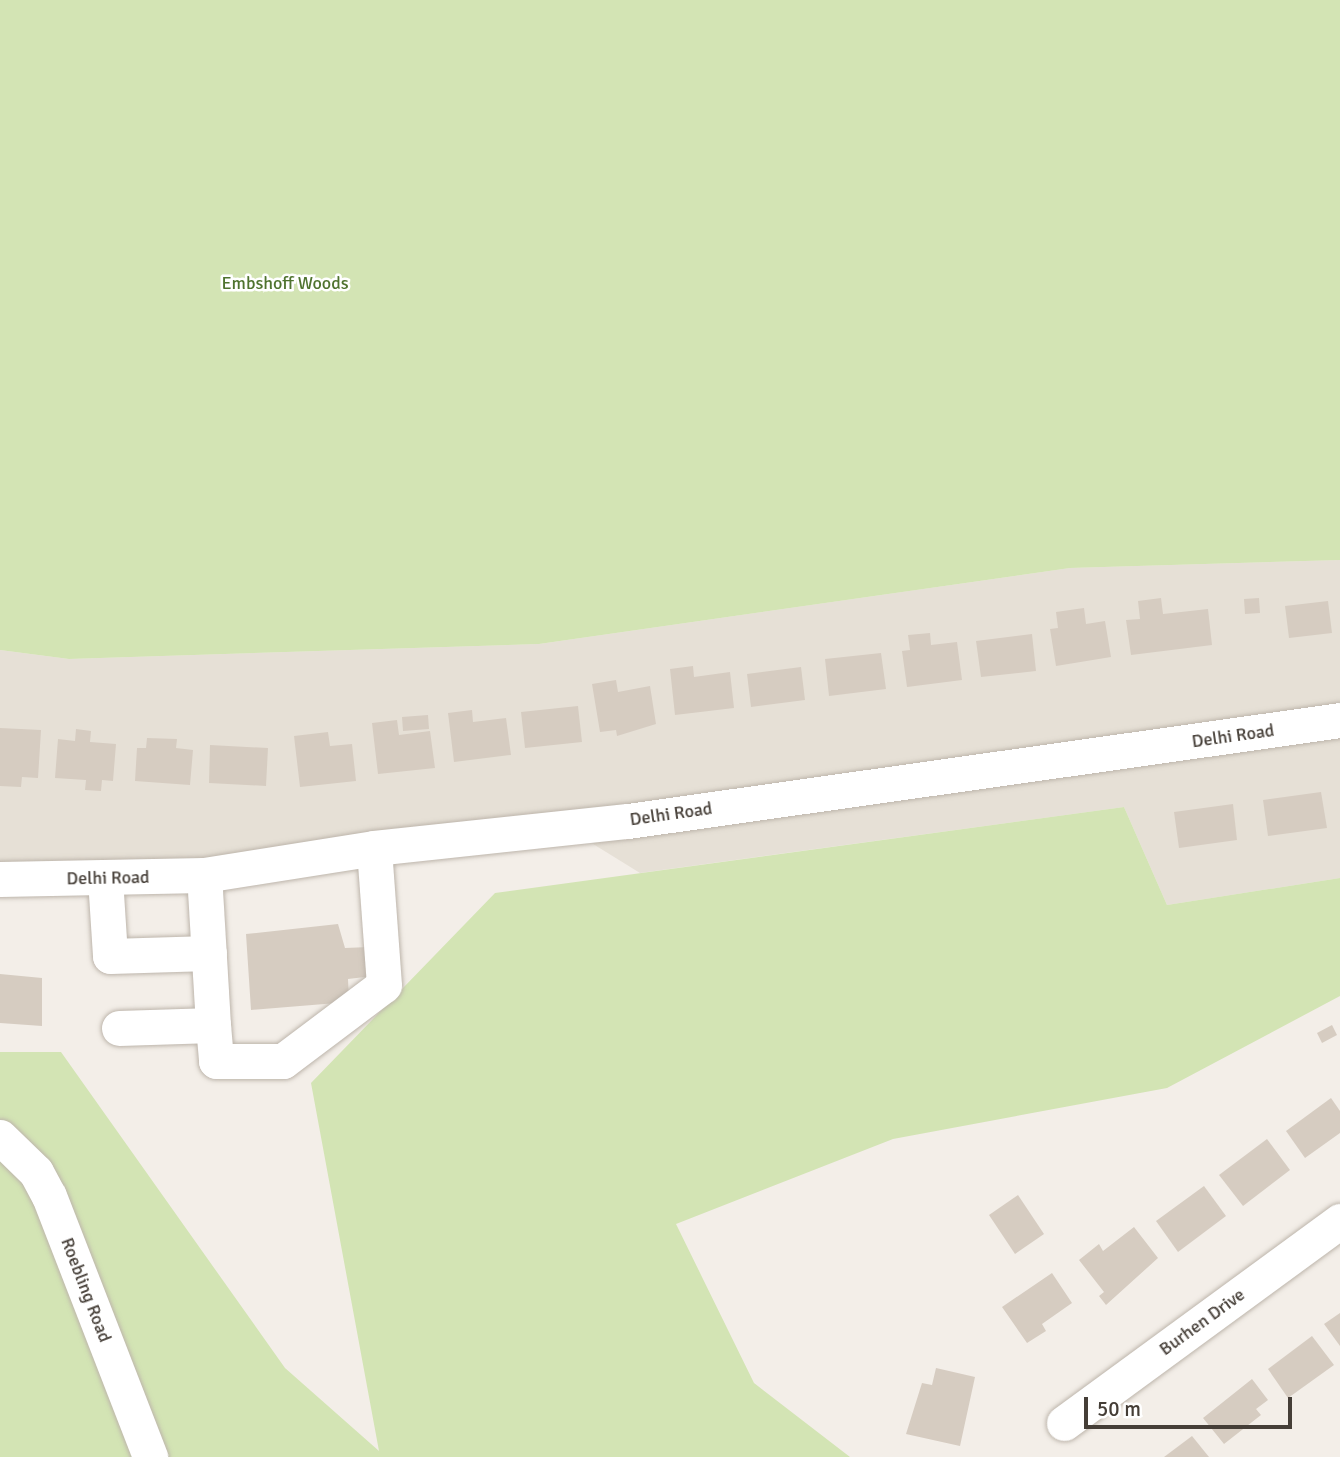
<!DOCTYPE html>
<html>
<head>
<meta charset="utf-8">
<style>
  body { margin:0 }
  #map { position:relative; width:1340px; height:1457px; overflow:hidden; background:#f3eee8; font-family:Signika,sans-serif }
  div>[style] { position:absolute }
  .residential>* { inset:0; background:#e6e0d6 }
  .green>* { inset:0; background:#d3e4b4 }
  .building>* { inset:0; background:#d6ccc1 }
  .roads { filter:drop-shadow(0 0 2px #bdb5ab) drop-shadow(0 0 2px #bdb5ab) }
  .minor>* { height:35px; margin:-17.5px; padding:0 17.5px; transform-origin:17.5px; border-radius:17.5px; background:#fff }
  span { translate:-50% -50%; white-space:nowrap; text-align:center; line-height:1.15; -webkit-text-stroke:5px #fff; paint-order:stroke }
  .park-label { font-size:18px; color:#4f732f }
  .street-label { font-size:18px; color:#453e37 }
  .scale { position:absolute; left:1084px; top:1397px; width:208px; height:32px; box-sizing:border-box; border:4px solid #453e37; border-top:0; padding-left:9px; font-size:21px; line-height:24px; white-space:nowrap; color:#453e37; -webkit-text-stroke:5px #fff; paint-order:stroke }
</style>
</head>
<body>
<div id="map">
  <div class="residential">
    <i style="clip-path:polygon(1340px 560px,1340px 878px,1167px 905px,1124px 807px,640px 873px,564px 826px,0 879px,0 650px,69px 659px,539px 644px,1070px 568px)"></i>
  </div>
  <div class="green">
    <i style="clip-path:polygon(0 0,1340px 0,1340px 560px,1070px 568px,539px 644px,69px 659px,0 650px)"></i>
    <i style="clip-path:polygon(1124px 807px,1167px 905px,1340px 878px,1340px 996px,1167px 1088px,893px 1139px,676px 1224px,754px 1383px,850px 1457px,0 1457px,0 1052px,61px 1052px,285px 1368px,379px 1451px,311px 1083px,495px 893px)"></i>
  </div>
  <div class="building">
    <i style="clip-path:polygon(1161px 598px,1163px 614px,1208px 609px,1212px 645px,1131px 655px,1126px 620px,1140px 619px,1138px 601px)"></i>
    <i style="clip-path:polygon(1259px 598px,1260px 613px,1245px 614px,1244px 599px)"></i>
    <i style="clip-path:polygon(1328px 601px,1332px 633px,1289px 638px,1285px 606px)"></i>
    <i style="clip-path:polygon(1084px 608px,1086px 624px,1105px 621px,1111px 657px,1056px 666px,1050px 629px,1058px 628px,1056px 612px)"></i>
    <i style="clip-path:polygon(930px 633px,931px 645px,957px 642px,962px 680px,907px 687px,902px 651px,910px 650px,908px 635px)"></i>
    <i style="clip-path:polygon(1032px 634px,1036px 671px,981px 677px,976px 641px)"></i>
    <i style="clip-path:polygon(881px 653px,886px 689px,829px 696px,825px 659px)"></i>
    <i style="clip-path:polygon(693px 666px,694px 677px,730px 672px,734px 708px,675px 715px,670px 669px)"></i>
    <i style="clip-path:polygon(801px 667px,805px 700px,751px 707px,747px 674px)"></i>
    <i style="clip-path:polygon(616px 680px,618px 692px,650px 686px,656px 724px,617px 736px,616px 730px,600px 732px,592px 684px)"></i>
    <i style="clip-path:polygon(578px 706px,582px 742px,525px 748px,521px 712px)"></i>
    <i style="clip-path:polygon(472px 710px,473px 722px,506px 718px,511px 755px,454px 762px,448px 713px)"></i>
    <i style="clip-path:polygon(428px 715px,429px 729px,403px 731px,402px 717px)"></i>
    <i style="clip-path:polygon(397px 720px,399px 735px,430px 731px,435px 768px,378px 774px,372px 723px)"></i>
    <i style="clip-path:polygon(0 728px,41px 730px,38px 778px,22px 777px,21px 787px,0 786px)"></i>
    <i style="clip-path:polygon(76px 729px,91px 731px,90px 742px,116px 744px,113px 781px,102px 780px,101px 791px,85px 790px,86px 780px,55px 778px,58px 739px,75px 741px)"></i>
    <i style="clip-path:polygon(328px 732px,330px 746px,352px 744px,356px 781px,300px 787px,294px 736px)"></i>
    <i style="clip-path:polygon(147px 738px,177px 739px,176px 748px,193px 750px,190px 785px,135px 781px,137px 748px,146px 748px)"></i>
    <i style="clip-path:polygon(210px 745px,268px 748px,266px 786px,209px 783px)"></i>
    <i style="clip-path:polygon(1321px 792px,1327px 828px,1268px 836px,1263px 800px)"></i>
    <i style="clip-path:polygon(1233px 804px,1237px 840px,1179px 848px,1174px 812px)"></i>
    <i style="clip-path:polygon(338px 924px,345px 948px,369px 947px,373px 976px,348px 979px,349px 1002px,251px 1010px,246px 934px)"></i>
    <i style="clip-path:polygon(0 974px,42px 978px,42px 1026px,0 1023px)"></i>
    <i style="clip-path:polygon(1332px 1025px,1337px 1035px,1322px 1043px,1317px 1033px)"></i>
    <i style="clip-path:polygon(1331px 1098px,1340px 1111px,1340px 1133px,1305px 1158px,1286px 1131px)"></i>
    <i style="clip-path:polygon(1267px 1139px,1290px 1170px,1243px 1206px,1219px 1175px)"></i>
    <i style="clip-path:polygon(1204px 1186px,1226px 1216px,1178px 1252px,1156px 1221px)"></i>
    <i style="clip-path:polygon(1018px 1195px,1044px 1234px,1015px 1254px,989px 1215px)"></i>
    <i style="clip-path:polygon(1134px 1227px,1158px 1258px,1106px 1305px,1099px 1296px,1104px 1292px,1079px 1260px,1099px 1244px,1103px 1251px)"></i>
    <i style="clip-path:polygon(1052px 1273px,1072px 1303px,1042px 1324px,1046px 1331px,1027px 1343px,1002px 1307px)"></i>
    <i style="clip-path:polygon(1340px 1313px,1340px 1346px,1324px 1324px)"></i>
    <i style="clip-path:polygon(1312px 1336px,1334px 1365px,1288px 1398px,1268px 1369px)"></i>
    <i style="clip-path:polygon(936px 1368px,975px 1377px,960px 1446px,906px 1434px,922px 1383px,932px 1385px)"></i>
    <i style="clip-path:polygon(1252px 1379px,1268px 1400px,1256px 1409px,1261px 1415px,1224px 1444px,1203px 1418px)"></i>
    <i style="clip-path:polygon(1192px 1436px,1209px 1457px,1164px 1457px)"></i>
  </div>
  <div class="roads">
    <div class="minor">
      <i style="left:105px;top:878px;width:78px;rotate:86.3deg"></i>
      <i style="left:110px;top:956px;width:99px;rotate:-1.7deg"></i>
      <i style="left:0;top:879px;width:204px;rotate:-1.1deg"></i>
      <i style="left:204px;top:875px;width:172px;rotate:-9deg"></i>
      <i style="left:374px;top:848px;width:255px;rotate:-6.1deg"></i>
      <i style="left:628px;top:821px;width:719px;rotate:-8.07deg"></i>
      <i style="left:213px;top:1025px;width:36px;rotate:85deg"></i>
      <i style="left:216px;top:1061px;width:67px"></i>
      <i style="left:283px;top:1061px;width:126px;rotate:-37deg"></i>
      <i style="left:384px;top:985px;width:137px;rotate:-94.2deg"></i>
      <i style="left:119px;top:1028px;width:94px;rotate:-1.8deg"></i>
      <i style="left:213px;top:1025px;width:150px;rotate:-93.4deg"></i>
      <i style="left:0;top:1137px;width:50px;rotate:44.2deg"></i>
      <i style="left:36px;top:1172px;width:27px;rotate:62deg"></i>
      <i style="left:49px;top:1196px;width:280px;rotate:68.8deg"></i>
      <i style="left:1064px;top:1423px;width:342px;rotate:-36.2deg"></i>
    </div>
  </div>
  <div class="park-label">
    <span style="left:285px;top:283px">Embshoff Woods</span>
  </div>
  <div class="street-label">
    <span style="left:1233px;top:736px;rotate:-8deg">Delhi Road</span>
    <span style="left:671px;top:814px;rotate:-8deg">Delhi Road</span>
    <span style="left:108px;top:878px;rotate:-1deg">Delhi Road</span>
    <span style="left:86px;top:1290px;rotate:69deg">Roebling Road</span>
    <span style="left:1202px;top:1322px;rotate:-36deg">Burhen Drive</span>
  </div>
  <div class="scale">50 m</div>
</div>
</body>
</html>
